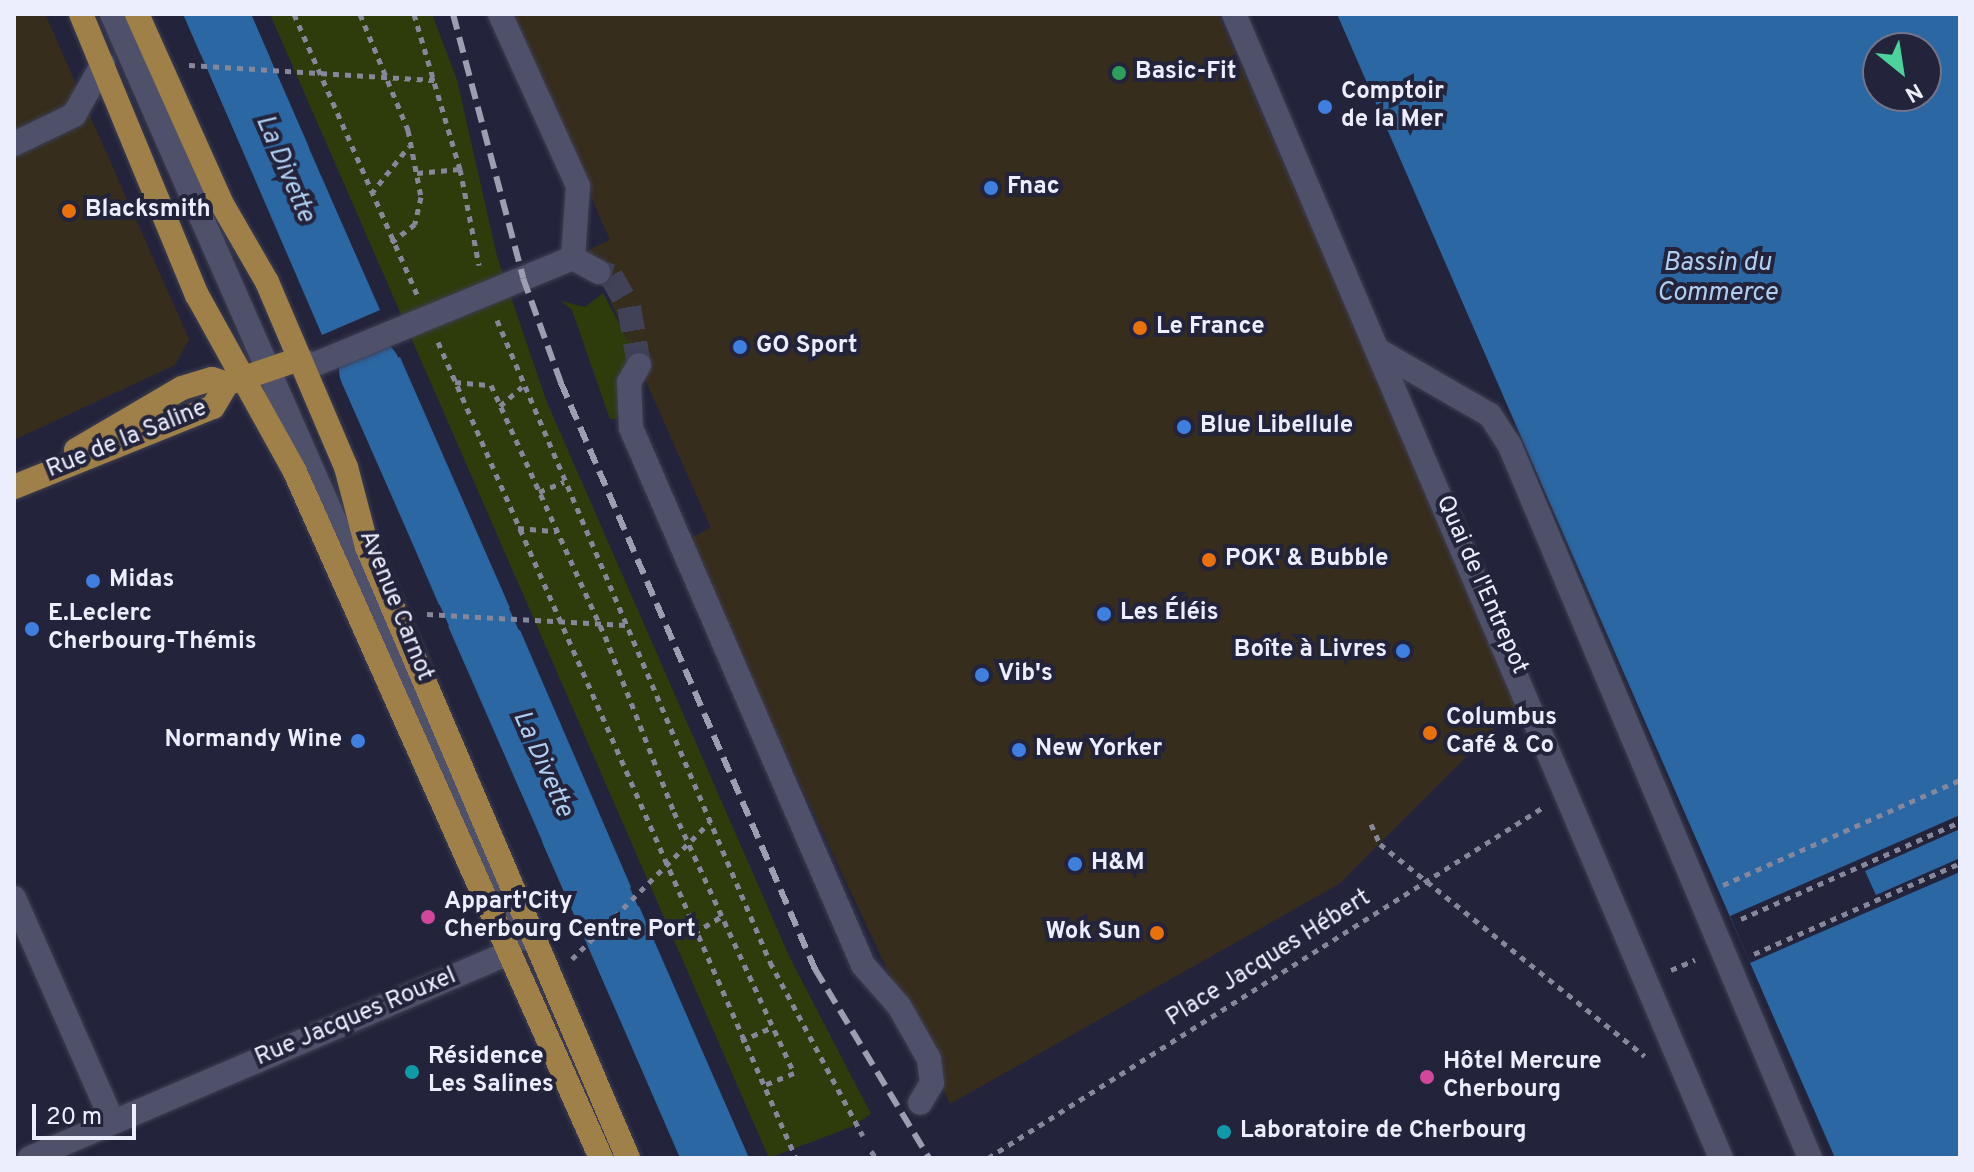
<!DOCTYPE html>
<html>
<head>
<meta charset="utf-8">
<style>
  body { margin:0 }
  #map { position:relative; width:1974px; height:1172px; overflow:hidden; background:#23243b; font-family:Overpass,sans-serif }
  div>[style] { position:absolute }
  .commercial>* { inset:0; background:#362d1d }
  .green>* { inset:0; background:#2e3c0c }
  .water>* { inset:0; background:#2b67a2 }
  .pier>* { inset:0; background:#23243b }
  .river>* { height:62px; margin:-31px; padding:0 31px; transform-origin:31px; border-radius:31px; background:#2b67a2 }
  .minor-tunnel>* { height:24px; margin-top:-12px; transform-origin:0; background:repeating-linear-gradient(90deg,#414258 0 24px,transparent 0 36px) }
  .path>* { height:5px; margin-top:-2.5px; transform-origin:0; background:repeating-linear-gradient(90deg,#86879b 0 6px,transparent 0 12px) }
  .roads { filter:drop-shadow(0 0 2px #3e3e52) drop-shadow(0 0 2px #3e3e52) }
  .minor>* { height:24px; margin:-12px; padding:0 12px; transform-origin:12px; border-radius:12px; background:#4f516b }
  .major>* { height:24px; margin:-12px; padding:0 12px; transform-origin:12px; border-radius:12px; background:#9e8048 }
  .rail>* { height:6px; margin-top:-3px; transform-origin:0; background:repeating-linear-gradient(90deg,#9d9eb1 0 16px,transparent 0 24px) }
  .dots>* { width:22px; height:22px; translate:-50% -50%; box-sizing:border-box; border:4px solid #23243b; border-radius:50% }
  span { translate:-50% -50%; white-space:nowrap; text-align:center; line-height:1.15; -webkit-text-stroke:8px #23243b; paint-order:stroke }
  .poi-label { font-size:24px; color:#ecedfd; font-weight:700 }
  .left { translate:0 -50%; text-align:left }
  .right { translate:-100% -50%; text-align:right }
  .street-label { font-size:24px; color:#ecedfd }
  .water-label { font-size:26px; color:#b0ceef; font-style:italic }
  .frame { position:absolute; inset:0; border:16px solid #ecedfd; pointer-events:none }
  .north { position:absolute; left:1862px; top:32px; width:80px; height:80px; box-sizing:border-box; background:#23243b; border:2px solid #737489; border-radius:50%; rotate:150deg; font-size:22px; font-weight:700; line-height:32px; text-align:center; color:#ecedfd }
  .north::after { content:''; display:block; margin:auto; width:28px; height:36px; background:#4cd39b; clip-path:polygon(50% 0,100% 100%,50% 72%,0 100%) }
  .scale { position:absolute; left:32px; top:1104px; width:104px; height:36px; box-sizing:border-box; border:4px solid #ecedfd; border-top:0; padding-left:10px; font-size:24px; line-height:28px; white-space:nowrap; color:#ecedfd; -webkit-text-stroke:6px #23243b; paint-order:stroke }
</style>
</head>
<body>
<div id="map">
  <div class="commercial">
    <i style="clip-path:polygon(14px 14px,45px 14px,189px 339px,175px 365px,14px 440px)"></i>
    <i style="clip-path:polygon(511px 14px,1218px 14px,1520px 703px,1339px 884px,950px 1104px,686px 540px,711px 528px,588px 250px,610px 240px)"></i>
  </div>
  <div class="green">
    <i style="clip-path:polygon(270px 14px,432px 14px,457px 80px,497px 256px,546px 400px,790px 958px,871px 1114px,851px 1127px,769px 1158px)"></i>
    <i style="clip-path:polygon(603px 293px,631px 346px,617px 419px,610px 419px,572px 310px,561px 301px,585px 307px)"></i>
  </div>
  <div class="water">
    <i style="clip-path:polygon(183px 14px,251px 14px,270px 58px,201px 55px)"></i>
    <i style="clip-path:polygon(evenodd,1337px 14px,1960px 14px,1960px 1158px,1835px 1158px,1337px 14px,1878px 48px,1926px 48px,1926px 96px,1878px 96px,1878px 48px)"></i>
    <i style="clip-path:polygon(210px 75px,279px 80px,380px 310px,322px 335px)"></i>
    <i style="clip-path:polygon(400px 357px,510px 608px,439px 605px,343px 381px)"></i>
    <i style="clip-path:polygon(448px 626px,520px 630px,631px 887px,583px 934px)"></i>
    <i style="clip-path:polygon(639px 906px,749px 1158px,680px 1158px,591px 953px)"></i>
  </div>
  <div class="pier">
    <i style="clip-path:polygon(1960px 815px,1960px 829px,1865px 871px,1876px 895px,1960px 858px,1960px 872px,1750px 963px,1730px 916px)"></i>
  </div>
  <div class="river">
    <i style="left:217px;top:14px;width:155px;rotate:66.4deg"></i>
    <i style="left:370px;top:370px;width:367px;rotate:66.2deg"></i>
    <i style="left:572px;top:833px;width:355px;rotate:66.3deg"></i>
  </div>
  <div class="minor-tunnel">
    <i style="left:598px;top:272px;width:14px;rotate:17deg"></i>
    <i style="left:611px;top:276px;width:36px;rotate:60deg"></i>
    <i style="left:629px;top:307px;width:59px;rotate:80.2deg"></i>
  </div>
  <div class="path">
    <i style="left:294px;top:14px;width:306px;rotate:66.3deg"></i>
    <i style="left:360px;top:14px;width:126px;rotate:67.5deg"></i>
    <i style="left:408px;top:130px;width:68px;rotate:79deg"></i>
    <i style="left:421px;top:197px;width:28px;rotate:103deg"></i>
    <i style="left:415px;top:224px;width:31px;rotate:142deg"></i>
    <i style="left:414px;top:14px;width:162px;rotate:73.5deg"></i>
    <i style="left:460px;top:169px;width:98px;rotate:78.8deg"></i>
    <i style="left:189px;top:65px;width:248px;rotate:3.5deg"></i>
    <i style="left:417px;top:173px;width:43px;rotate:-5.3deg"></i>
    <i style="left:371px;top:194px;width:61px;rotate:-51.6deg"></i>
    <i style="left:497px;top:320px;width:698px;rotate:66.96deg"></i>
    <i style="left:770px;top:962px;width:197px;rotate:61.9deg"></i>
    <i style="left:438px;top:342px;width:891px;rotate:66.31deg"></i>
    <i style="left:455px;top:382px;width:36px;rotate:5deg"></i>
    <i style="left:491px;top:385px;width:276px;rotate:65.6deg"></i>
    <i style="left:605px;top:636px;width:189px;rotate:68.6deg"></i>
    <i style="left:674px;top:812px;width:287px;rotate:65.3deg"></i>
    <i style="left:794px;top:1073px;width:35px;rotate:158deg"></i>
    <i style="left:500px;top:406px;width:29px;rotate:-41deg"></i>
    <i style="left:539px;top:492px;width:27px;rotate:-22deg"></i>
    <i style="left:518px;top:528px;width:38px;rotate:5deg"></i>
    <i style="left:427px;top:614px;width:199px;rotate:3.2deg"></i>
    <i style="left:1371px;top:824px;width:22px;rotate:66deg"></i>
    <i style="left:1380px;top:844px;width:339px;rotate:38.7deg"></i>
    <i style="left:1723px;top:885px;width:259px;rotate:-23.9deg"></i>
    <i style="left:1741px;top:919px;width:240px;rotate:-23.9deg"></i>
    <i style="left:694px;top:933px;width:33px;rotate:-31deg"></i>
    <i style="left:1754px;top:954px;width:225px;rotate:-23.8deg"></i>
    <i style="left:572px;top:959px;width:194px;rotate:-44.8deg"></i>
    <i style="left:1671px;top:970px;width:26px;rotate:-23deg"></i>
    <i style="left:741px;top:1041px;width:34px;rotate:-24deg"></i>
    <i style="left:871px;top:1151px;width:9px;rotate:54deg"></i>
    <i style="left:988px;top:1158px;width:655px;rotate:-32.28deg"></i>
  </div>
  <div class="roads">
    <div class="minor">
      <i style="left:112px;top:14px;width:960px;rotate:66.29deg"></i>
      <i style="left:498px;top:893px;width:53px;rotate:58.1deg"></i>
      <i style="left:500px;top:14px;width:189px;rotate:65.6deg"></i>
      <i style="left:578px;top:186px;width:72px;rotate:94deg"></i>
      <i style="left:573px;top:258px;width:29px;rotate:29deg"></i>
      <i style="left:1234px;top:14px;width:1243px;rotate:66.94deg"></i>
      <i style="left:14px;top:144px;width:67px;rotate:-25.8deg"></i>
      <i style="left:74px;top:115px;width:59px;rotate:-60.4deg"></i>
      <i style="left:1379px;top:351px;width:128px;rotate:30deg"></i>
      <i style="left:1490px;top:415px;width:37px;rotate:57deg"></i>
      <i style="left:1510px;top:446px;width:773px;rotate:67.15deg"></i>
      <i style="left:299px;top:359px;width:15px;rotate:23deg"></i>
      <i style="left:313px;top:365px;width:281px;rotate:-22.4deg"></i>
      <i style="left:639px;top:365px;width:20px;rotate:120deg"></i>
      <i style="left:629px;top:382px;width:46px;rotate:87.5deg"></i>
      <i style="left:631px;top:428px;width:585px;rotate:66.63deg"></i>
      <i style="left:863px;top:965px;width:55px;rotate:48.7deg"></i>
      <i style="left:899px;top:1006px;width:61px;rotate:60.5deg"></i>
      <i style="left:929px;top:1059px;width:24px;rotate:83deg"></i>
      <i style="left:932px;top:1083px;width:23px;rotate:121deg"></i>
      <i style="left:14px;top:898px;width:245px;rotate:66.2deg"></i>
      <i style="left:30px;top:1158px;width:518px;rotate:-23.2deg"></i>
    </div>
    <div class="major">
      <i style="left:81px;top:14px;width:304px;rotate:67.6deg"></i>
      <i style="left:197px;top:295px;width:202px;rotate:61deg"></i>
      <i style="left:295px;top:472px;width:751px;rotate:65.96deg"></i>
      <i style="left:137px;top:14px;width:208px;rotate:65.9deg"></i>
      <i style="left:222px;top:204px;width:90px;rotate:60deg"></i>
      <i style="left:267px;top:282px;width:201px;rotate:66.9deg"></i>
      <i style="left:346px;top:467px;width:83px;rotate:75.3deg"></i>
      <i style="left:367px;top:547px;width:664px;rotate:66.87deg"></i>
      <i style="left:229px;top:383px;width:74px;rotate:-18.9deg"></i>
      <i style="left:76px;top:450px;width:123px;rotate:-30.3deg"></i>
      <i style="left:182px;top:388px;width:31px;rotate:-17deg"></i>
      <i style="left:212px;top:379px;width:16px;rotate:18deg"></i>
      <i style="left:14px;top:487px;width:214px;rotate:-21.9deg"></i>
      <i style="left:213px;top:407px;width:27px;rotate:-59deg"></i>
    </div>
  </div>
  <div class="rail">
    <i style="left:453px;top:14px;width:273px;rotate:75.1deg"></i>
    <i style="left:523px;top:278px;width:112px;rotate:70.1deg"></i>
    <i style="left:561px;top:383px;width:639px;rotate:66.57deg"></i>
    <i style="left:815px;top:969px;width:221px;rotate:58.9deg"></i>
  </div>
  <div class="dots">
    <i style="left:1119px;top:73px;background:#2e9e5b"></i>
    <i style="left:1325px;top:107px;background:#3f7fe0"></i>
    <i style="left:991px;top:188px;background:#3f7fe0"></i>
    <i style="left:69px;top:211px;background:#e8710a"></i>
    <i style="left:1140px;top:328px;background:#e8710a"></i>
    <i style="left:740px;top:347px;background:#3f7fe0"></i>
    <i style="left:1184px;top:427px;background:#3f7fe0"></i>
    <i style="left:1209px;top:560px;background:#e8710a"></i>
    <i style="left:93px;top:581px;background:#3f7fe0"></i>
    <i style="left:1104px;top:614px;background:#3f7fe0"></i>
    <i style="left:32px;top:629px;background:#3f7fe0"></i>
    <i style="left:1403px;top:651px;background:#3f7fe0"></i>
    <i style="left:982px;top:675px;background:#3f7fe0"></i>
    <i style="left:1430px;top:733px;background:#e8710a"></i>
    <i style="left:358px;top:741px;background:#3f7fe0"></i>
    <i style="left:1019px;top:750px;background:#3f7fe0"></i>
    <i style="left:1075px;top:864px;background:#3f7fe0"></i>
    <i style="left:428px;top:917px;background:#d1479c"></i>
    <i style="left:1157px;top:933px;background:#e8710a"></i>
    <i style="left:412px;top:1072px;background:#0f9aa8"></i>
    <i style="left:1427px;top:1077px;background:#d1479c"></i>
    <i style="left:1224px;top:1132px;background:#0f9aa8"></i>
  </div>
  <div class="poi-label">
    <span class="left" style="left:1135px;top:73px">Basic-Fit</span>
    <span class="left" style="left:1341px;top:107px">Comptoir<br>de la Mer</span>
    <span class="left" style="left:1007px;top:188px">Fnac</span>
    <span class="left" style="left:85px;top:211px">Blacksmith</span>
    <span class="left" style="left:1156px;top:328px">Le France</span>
    <span class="left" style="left:756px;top:347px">GO Sport</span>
    <span class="left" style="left:1200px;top:427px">Blue Libellule</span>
    <span class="left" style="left:1225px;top:560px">POK' &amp; Bubble</span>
    <span class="left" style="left:109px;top:581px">Midas</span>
    <span class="left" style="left:1120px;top:614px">Les Éléis</span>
    <span class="left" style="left:48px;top:629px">E.Leclerc<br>Cherbourg-Thémis</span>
    <span class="right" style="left:1387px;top:651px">Boîte à Livres</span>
    <span class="left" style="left:998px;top:675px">Vib's</span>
    <span class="left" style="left:1446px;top:733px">Columbus<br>Café &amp; Co</span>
    <span class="right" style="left:342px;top:741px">Normandy Wine</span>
    <span class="left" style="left:1035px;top:750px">New Yorker</span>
    <span class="left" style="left:1091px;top:864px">H&amp;M</span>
    <span class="left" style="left:444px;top:917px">Appart'City<br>Cherbourg Centre Port</span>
    <span class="right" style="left:1141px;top:933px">Wok Sun</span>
    <span class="left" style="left:428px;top:1072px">Résidence<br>Les Salines</span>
    <span class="left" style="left:1443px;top:1077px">Hôtel Mercure<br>Cherbourg</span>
    <span class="left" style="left:1240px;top:1132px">Laboratoire de Cherbourg</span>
  </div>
  <div class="street-label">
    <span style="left:127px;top:440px;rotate:-22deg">Rue de la Saline</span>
    <span style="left:1481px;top:585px;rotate:66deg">Quai de l'Entrepot</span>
    <span style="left:395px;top:606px;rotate:68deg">Avenue Carnot</span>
    <span style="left:1269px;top:959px;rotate:-32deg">Place Jacques Hébert</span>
    <span style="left:356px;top:1018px;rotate:-23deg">Rue Jacques Rouxel</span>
  </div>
  <div class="water-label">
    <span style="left:284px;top:169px;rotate:67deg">La Divette</span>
    <span style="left:1717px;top:279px">Bassin du<br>Commerce</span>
    <span style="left:542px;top:764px;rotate:66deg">La Divette</span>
  </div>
  <div class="frame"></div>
  <div class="north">N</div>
  <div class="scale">20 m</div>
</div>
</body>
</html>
